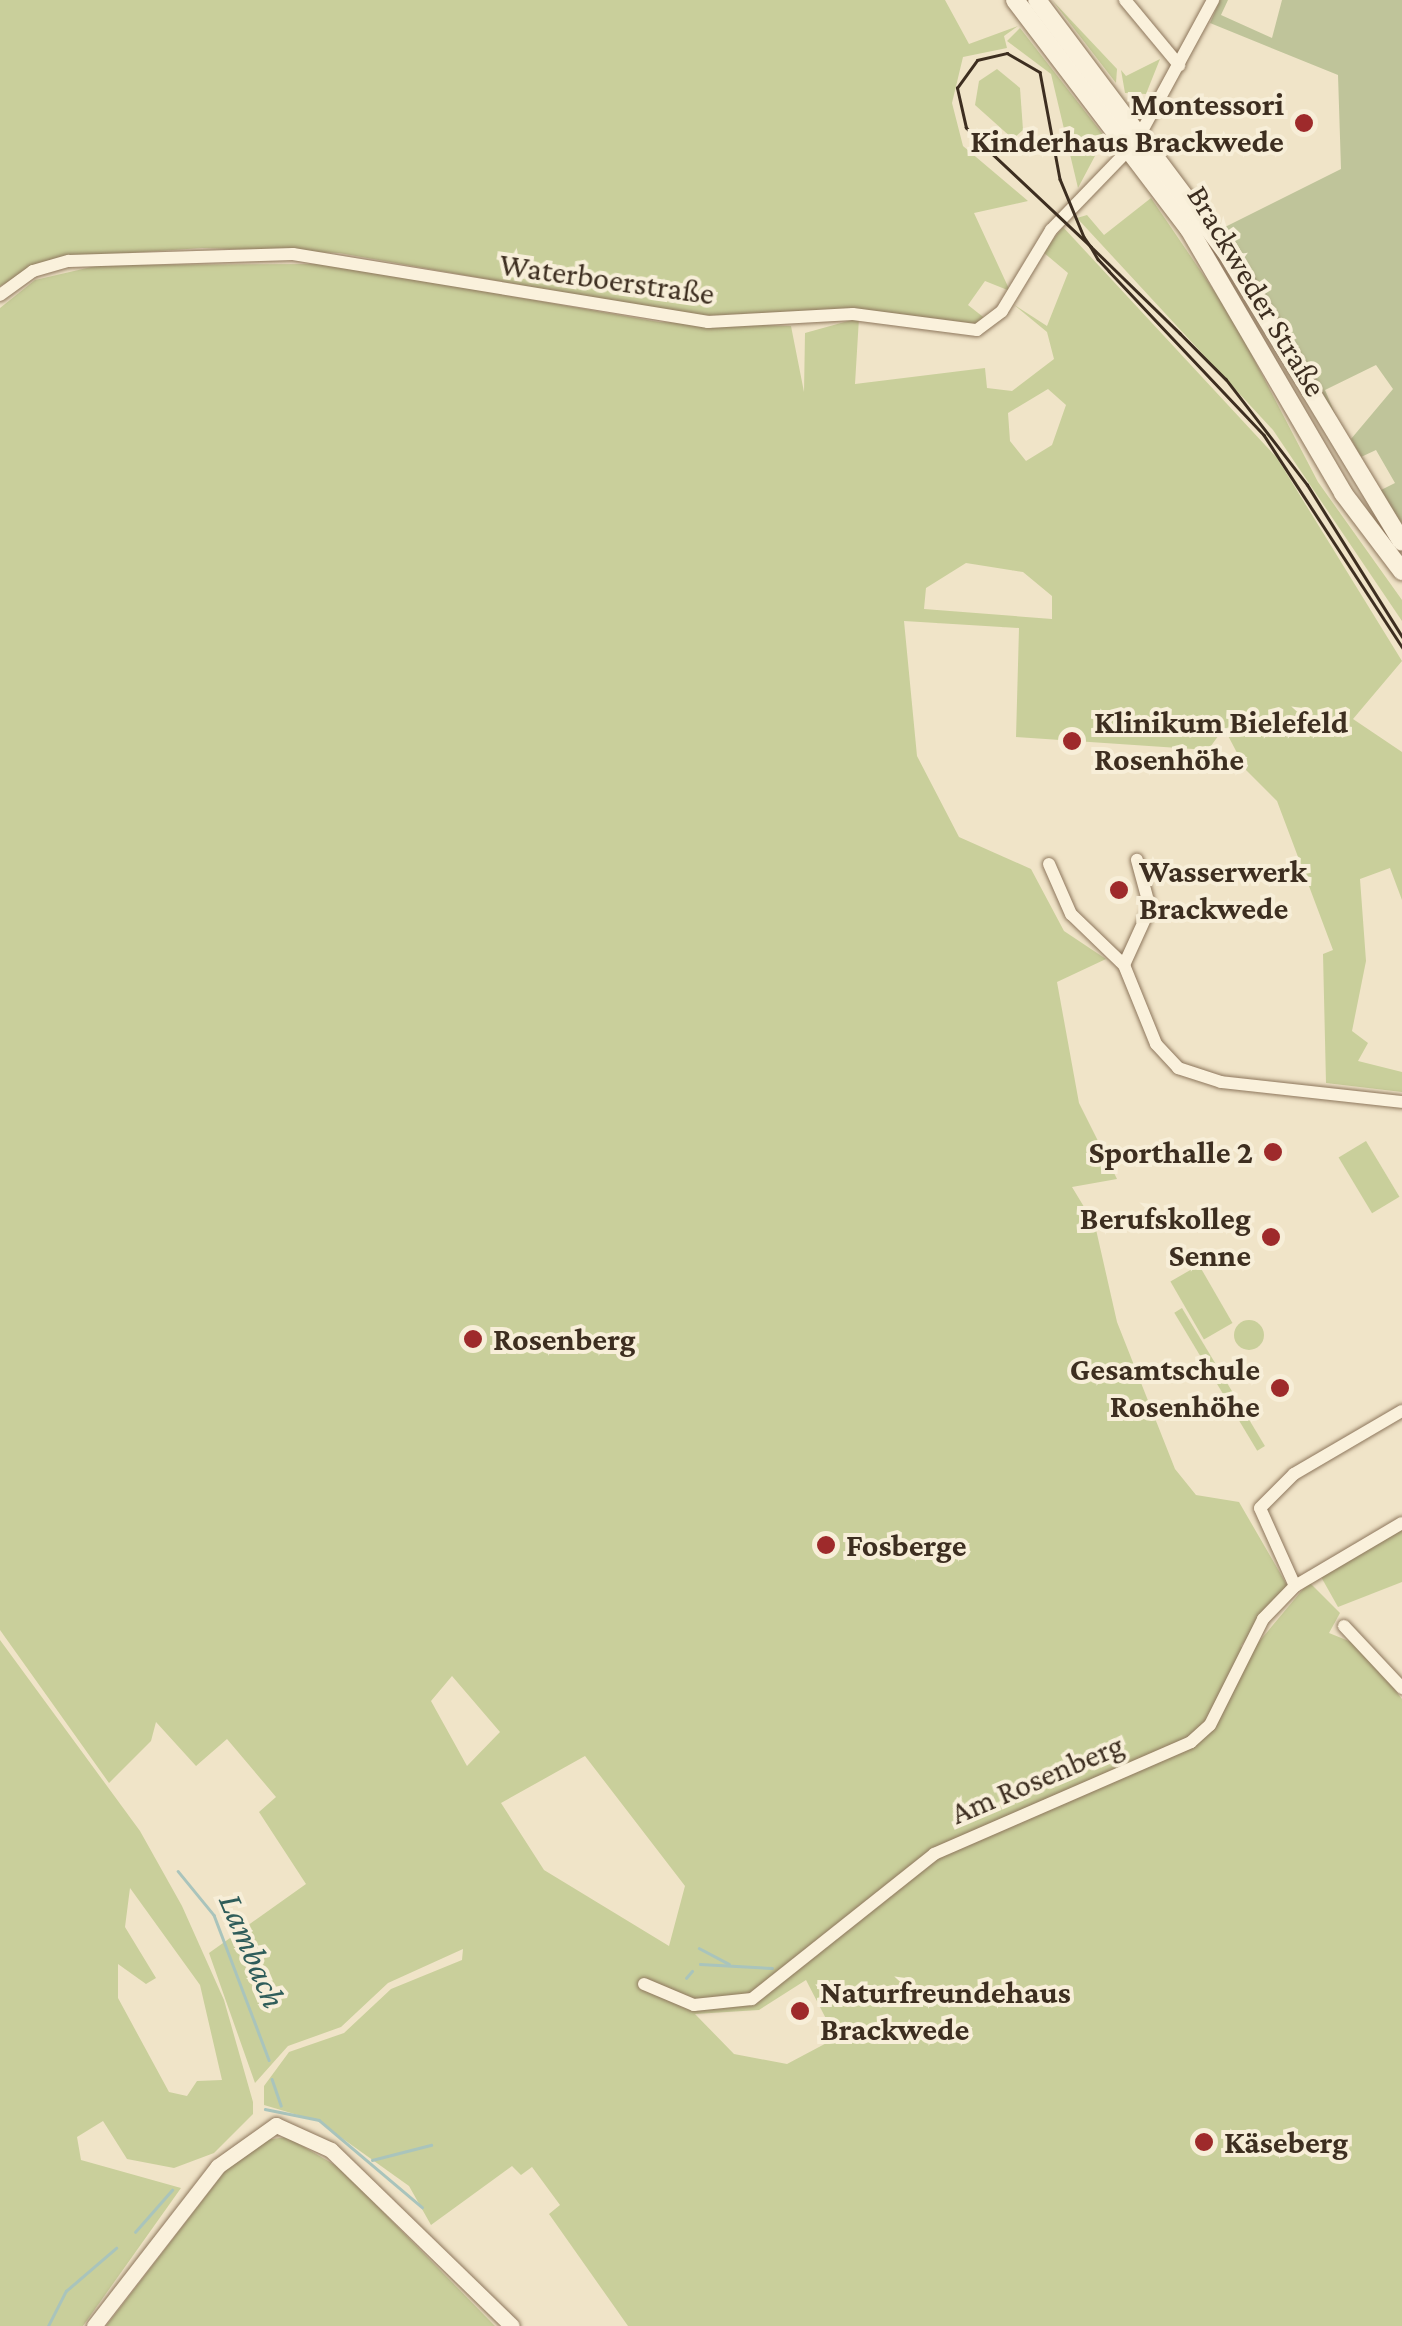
<!DOCTYPE html>
<html>
<head>
<meta charset="utf-8">
<style>
	body { margin:0 }
	#map { position:relative; width:1402px; height:2326px; overflow:hidden; background:#f0e4c8; font-family:"Crimson Pro",serif }
	div>[style] { position:absolute }
	[style*='--x'] { left:calc(var(--x)*1px); top:calc(var(--y)*1px); width:calc(var(--w)*1px); rotate:calc(var(--a)*1deg) }
	.green>* { inset:0; background:#c9cf9b; transform-origin:0 0 }
	.round { border-radius:50% }
	.cemetery>* { inset:0; background:#bfc49a }
	.stream>* { height:2.5px; margin:-1.25px; padding:0 1.25px; transform-origin:1.25px; border-radius:1.25px; background:#a9c4bc }
	.roads { filter:drop-shadow(0 0 2px #8d765c) drop-shadow(0 0 2px #8d765c) }
	.minor>* { height:12px; margin:-6px; padding:0 6px; transform-origin:6px; border-radius:6px; background:#faf1dc }
	.tertiary>* { height:15px; margin:-7.5px; padding:0 7.5px; transform-origin:7.5px; border-radius:7.5px; background:#faf1dc }
	.secondary>* { height:18px; margin:-9px; padding:0 9px; transform-origin:9px; border-radius:9px; background:#faf1dc }
	.tram>* { height:2.5px; margin:-1.25px; padding:0 1.25px; transform-origin:1.25px; border-radius:1.25px; background:#3d2e20 }
	.dots>* { width:28px; height:28px; translate:-50% -50%; box-sizing:border-box; border:5px solid #f7eed8; border-radius:50% }
	span { translate:-50% -50%; white-space:nowrap; text-align:center; line-height:1.15; -webkit-text-stroke:8px #f7eed8; paint-order:stroke }
	.poi-label { font-size:32px; color:#3d2e20; font-weight:700 }
	.right { translate:-100% -50%; text-align:right }
	.left { translate:0 -50%; text-align:left }
	.street-label { font-size:32px; color:#3d2e20 }
	.water-label { font-size:35px; color:#2f5d5a; font-style:italic }
</style>
</head>
<body>
<div id="map">
	<div class="green">
		<i style="clip-path:polygon(0 0,945px 0,969px 44px,1018px 26px,1004px 36px,1007px 48px,963px 57px,952px 103px,963px 146px,1028px 201px,974px 213px,1010px 291px,985px 281px,968px 305px,987px 320px,978px 324px,858px 309px,696px 316px,339px 253px,202px 248px,57px 258px,0 286px)"></i>
		<i style="clip-path:polygon(1052px 0,1117px 69px,1116px 83px,1072px 26px)"></i>
		<i style="clip-path:polygon(1020px 28px,1105px 137px,1078px 188px,1051px 74px,1007px 41px)"></i>
		<i style="clip-path:polygon(1160px 59px,1146px 94px,1125px 93px,1121px 70px,1126px 76px)"></i>
		<i style="clip-path:polygon(997px 69px,1020px 88px,1023px 130px,1013px 139px,975px 105px,979px 81px)"></i>
		<i style="clip-path:polygon(1151px 198px,1232px 317px,1318px 482px,1402px 600px,1402px 621px,1273px 430px,1077px 218px,1087px 215px,1104px 235px)"></i>
		<i style="clip-path:polygon(evenodd,1063px 227px,1277px 458px,1402px 661px,1353px 719px,1402px 752px,1402px 900px,1390px 868px,1360px 879px,1366px 961px,1352px 1031px,1368px 1043px,1358px 1061px,1402px 1072px,1402px 1092px,1326px 1083px,1323px 954px,1333px 950px,1277px 801px,1246px 770px,1224px 728px,1208px 750px,1016px 737px,1019px 628px,904px 621px,917px 756px,959px 837px,1031px 869px,1064px 931px,1106px 959px,1057px 982px,1079px 1103px,1117px 1179px,1072px 1187px,1095px 1225px,1117px 1322px,1175px 1469px,1196px 1495px,1239px 1502px,1287px 1585px,1241px 1646px,1247px 1656px,1309px 1582px,1340px 1613px,1329px 1633px,1361px 1646px,1402px 1699px,1402px 2326px,628px 2326px,549px 2214px,560px 2205px,532px 2167px,521px 2175px,512px 2166px,431px 2225px,409px 2186px,318px 2121px,264px 2105px,264px 2086px,289px 2052px,344px 2033px,391px 1989px,462px 1960px,463px 1949px,388px 1983px,341px 2027px,288px 2046px,255px 2083px,209px 1953px,306px 1884px,259px 1812px,276px 1797px,227px 1739px,196px 1766px,156px 1722px,151px 1741px,109px 1783px,0 1630px,0 308px,35px 280px,100px 265px,330px 264px,659px 322px,791px 326px,804px 392px,805px 333px,859px 318px,855px 384px,985px 368px,987px 388px,1012px 391px,1054px 359px,1047px 332px,1013px 304px,1047px 326px,1068px 273px,1043px 252px,1063px 227px,1048px 389px,1066px 405px,1052px 445px,1026px 461px,1010px 441px,1008px 413px,1048px 389px,1063px 227px,966px 563px,1023px 572px,1052px 596px,1052px 619px,924px 609px,926px 588px,966px 563px,1063px 227px,452px 1676px,500px 1732px,467px 1766px,431px 1701px,452px 1676px,1063px 227px,585px 1756px,685px 1886px,669px 1946px,544px 1870px,501px 1803px,585px 1756px,1063px 227px,806px 1980px,836px 2038px,787px 2064px,734px 2054px,695px 2014px,759px 2010px,806px 1980px)"></i>
		<i style="left:1366px;top:1141px;width:65px;height:32px;rotate:59deg"></i>
		<i style="left:1199px;top:1265px;width:67px;height:33px;rotate:60deg"></i>
		<i style="left:1182px;top:1308px;width:161px;height:9px;rotate:59deg"></i>
		<i class="round" style="left:1234px;top:1320px;width:30px;height:30px"></i>
		<i style="clip-path:polygon(1402px 1530px,1402px 1582px,1338px 1607px,1320px 1575px)"></i>
		<i style="clip-path:polygon(evenodd,0 1640px,140px 1831px,182px 1906px,224px 2000px,253px 2102px,253px 2114px,214px 2153px,174px 2168px,127px 2159px,103px 2121px,77px 2137px,81px 2160px,181px 2188px,83px 2326px,0 2326px,0 1640px,130px 1888px,200px 1985px,222px 2080px,197px 2081px,187px 2096px,169px 2092px,118px 1998px,118px 1964px,146px 1984px,156px 1978px,125px 1927px,130px 1888px)"></i>
		<i style="clip-path:polygon(287px 2137px,340px 2168px,495px 2326px,106px 2326px,225px 2171px,265px 2140px)"></i>
	</div>
	<div class="cemetery">
		<i style="clip-path:polygon(1220px 0,1228px 0,1221px 15px,1272px 38px,1282px 0,1402px 0,1402px 524px,1379px 491px,1395px 483px,1376px 450px,1361px 457px,1351px 439px,1393px 389px,1376px 365px,1325px 390px,1341px 428px,1225px 227px,1341px 169px,1338px 75px,1210px 23px)"></i>
	</div>
	<div class="stream">
		<i style="--x:178;--y:1871;--w:57;--a:50.7"></i>
		<i style="--x:214;--y:1915;--w:155;--a:69.2"></i>
		<i style="--x:699;--y:1948;--w:34;--a:28"></i>
		<i style="--x:700;--y:1964;--w:72;--a:3.2"></i>
		<i style="--x:686;--y:1978;--w:9;--a:-49"></i>
		<i style="--x:272;--y:2079;--w:28;--a:71"></i>
		<i style="--x:265;--y:2109;--w:55;--a:11.5"></i>
		<i style="--x:319;--y:2120;--w:135;--a:40.2"></i>
		<i style="--x:372;--y:2160;--w:61;--a:-14.3"></i>
		<i style="--x:135;--y:2232;--w:56;--a:-48.6"></i>
		<i style="--x:48;--y:2326;--w:39;--a:-63"></i>
		<i style="--x:66;--y:2291;--w:66;--a:-40.7"></i>
	</div>
	<div class="roads">
		<div class="minor">
			<i style="--x:1125;--y:0;--w:85;--a:50.3"></i>
			<i style="--x:0;--y:295;--w:41;--a:-36"></i>
			<i style="--x:33;--y:271;--w:37;--a:-16"></i>
			<i style="--x:69;--y:261;--w:224;--a:-1.8"></i>
			<i style="--x:293;--y:254;--w:421;--a:9.3"></i>
			<i style="--x:708;--y:322;--w:145;--a:-3.2"></i>
			<i style="--x:853;--y:314;--w:125;--a:7.4"></i>
			<i style="--x:977;--y:330;--w:31;--a:-37"></i>
			<i style="--x:1002;--y:311;--w:95;--a:-58.8"></i>
			<i style="--x:1051;--y:230;--w:122;--a:-46"></i>
			<i style="--x:1136;--y:142;--w:162;--a:-61.5"></i>
			<i style="--x:1049;--y:864;--w:55;--a:66.3"></i>
			<i style="--x:1071;--y:914;--w:74;--a:43.9"></i>
			<i style="--x:1124;--y:965;--w:85;--a:67.9"></i>
			<i style="--x:1156;--y:1044;--w:33;--a:47"></i>
			<i style="--x:1178;--y:1068;--w:45;--a:18"></i>
			<i style="--x:1221;--y:1082;--w:182;--a:6.3"></i>
			<i style="--x:1124;--y:965;--w:63;--a:-65.5"></i>
			<i style="--x:1150;--y:908;--w:50;--a:-105.2"></i>
			<i style="--x:1295;--y:1586;--w:85;--a:-114.2"></i>
			<i style="--x:1260;--y:1508;--w:48;--a:-45"></i>
			<i style="--x:1294;--y:1474;--w:125;--a:-30.3"></i>
			<i style="--x:1344;--y:1626;--w:85;--a:46.9"></i>
			<i style="--x:644;--y:1984;--w:54;--a:22.8"></i>
			<i style="--x:694;--y:2005;--w:58;--a:-5.9"></i>
			<i style="--x:752;--y:1999;--w:233;--a:-38.5"></i>
			<i style="--x:934;--y:1854;--w:280;--a:-23.5"></i>
			<i style="--x:1191;--y:1742;--w:25;--a:-42"></i>
			<i style="--x:1210;--y:1725;--w:119;--a:-63.4"></i>
			<i style="--x:1263;--y:1619;--w:46;--a:-45.9"></i>
			<i style="--x:1295;--y:1586;--w:124;--a:-30.5"></i>
		</div>
		<div class="tertiary">
			<i style="--x:94;--y:2326;--w:202;--a:-52.2"></i>
			<i style="--x:218;--y:2166;--w:71;--a:-35.3"></i>
			<i style="--x:276;--y:2125;--w:60;--a:24.4"></i>
			<i style="--x:331;--y:2150;--w:252;--a:44.2"></i>
		</div>
		<div class="secondary">
			<i style="--x:1015;--y:0;--w:288;--a:52.8"></i>
			<i style="--x:1189;--y:229;--w:306;--a:59.7"></i>
			<i style="--x:1343;--y:493;--w:98;--a:52.9"></i>
			<i style="--x:1037;--y:0;--w:313;--a:53.1"></i>
			<i style="--x:1225;--y:250;--w:341;--a:58.8"></i>
		</div>
	</div>
	<div class="tram">
		<i style="--x:1402;--y:637;--w:179;--a:-122"></i>
		<i style="--x:1307;--y:485;--w:133;--a:-127.6"></i>
		<i style="--x:1226;--y:380;--w:65;--a:-135"></i>
		<i style="--x:1180;--y:334;--w:124;--a:-135.7"></i>
		<i style="--x:1091;--y:247;--w:158;--a:-136.8"></i>
		<i style="--x:976;--y:139;--w:15;--a:-132"></i>
		<i style="--x:966;--y:128;--w:41;--a:-102.7"></i>
		<i style="--x:957;--y:88;--w:34;--a:-54"></i>
		<i style="--x:977;--y:60;--w:31;--a:-13"></i>
		<i style="--x:1007;--y:53;--w:38;--a:30"></i>
		<i style="--x:1040;--y:72;--w:109;--a:79.4"></i>
		<i style="--x:1060;--y:179;--w:63;--a:67.5"></i>
		<i style="--x:1084;--y:237;--w:12;--a:55"></i>
		<i style="--x:1091;--y:247;--w:14;--a:60"></i>
		<i style="--x:1098;--y:259;--w:16;--a:47"></i>
		<i style="--x:1109;--y:271;--w:226;--a:46.6"></i>
		<i style="--x:1264;--y:435;--w:253;--a:56.9"></i>
	</div>
	<div class="dots">
		<i style="left:1304px;top:123px;background:#9e2a2b"></i>
		<i style="left:1072px;top:741px;background:#9e2a2b"></i>
		<i style="left:1119px;top:890px;background:#9e2a2b"></i>
		<i style="left:1273px;top:1152px;background:#9e2a2b"></i>
		<i style="left:1271px;top:1237px;background:#9e2a2b"></i>
		<i style="left:473px;top:1339px;background:#9e2a2b"></i>
		<i style="left:1280px;top:1388px;background:#9e2a2b"></i>
		<i style="left:826px;top:1545px;background:#9e2a2b"></i>
		<i style="left:800px;top:2011px;background:#9e2a2b"></i>
		<i style="left:1204px;top:2142px;background:#9e2a2b"></i>
	</div>
	<div class="poi-label">
		<span class="right" style="left:1284px;top:123px">Montessori<br>Kinderhaus Brackwede</span>
		<span class="left" style="left:1094px;top:741px">Klinikum Bielefeld<br>Rosenhöhe</span>
		<span class="left" style="left:1139px;top:890px">Wasserwerk<br>Brackwede</span>
		<span class="right" style="left:1253px;top:1152px">Sporthalle 2</span>
		<span class="right" style="left:1251px;top:1237px">Berufskolleg<br>Senne</span>
		<span class="left" style="left:493px;top:1339px">Rosenberg</span>
		<span class="right" style="left:1260px;top:1388px">Gesamtschule<br>Rosenhöhe</span>
		<span class="left" style="left:846px;top:1545px">Fosberge</span>
		<span class="left" style="left:820px;top:2011px">Naturfreundehaus<br>Brackwede</span>
		<span class="left" style="left:1224px;top:2142px">Käseberg</span>
	</div>
	<div class="street-label">
		<span style="left:607px;top:279px;rotate:8deg">Waterboerstraße</span>
		<span style="left:1257px;top:291px;rotate:59deg">Brackweder Straße</span>
		<span style="left:1037px;top:1779px;rotate:-23deg">Am Rosenberg</span>
	</div>
	<div class="water-label">
		<span style="left:252px;top:1951px;rotate:67deg">Lambach</span>
	</div>
</div>
</body>
</html>
